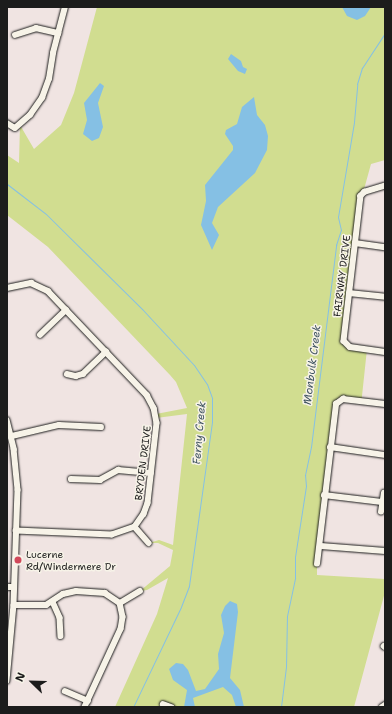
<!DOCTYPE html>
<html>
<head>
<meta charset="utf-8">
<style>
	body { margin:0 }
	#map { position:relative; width:392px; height:714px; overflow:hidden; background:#f0e4e2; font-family:"Shantell Sans",sans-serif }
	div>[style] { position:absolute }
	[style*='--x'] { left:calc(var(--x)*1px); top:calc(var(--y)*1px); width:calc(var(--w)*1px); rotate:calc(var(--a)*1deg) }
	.green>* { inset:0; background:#d1dd90 }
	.water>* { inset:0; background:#85c0e4 }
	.stream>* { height:1px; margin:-0.5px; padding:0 0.5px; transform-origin:0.5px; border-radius:0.5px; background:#85c0e4 }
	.roads { filter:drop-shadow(0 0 1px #1c1c1c) drop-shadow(0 0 1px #1c1c1c) }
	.minor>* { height:5.5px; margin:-2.75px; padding:0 2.75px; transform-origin:2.75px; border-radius:2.75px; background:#f7f3e8 }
	.dots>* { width:11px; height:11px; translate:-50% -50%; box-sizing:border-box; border:2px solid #f7f3e8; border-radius:50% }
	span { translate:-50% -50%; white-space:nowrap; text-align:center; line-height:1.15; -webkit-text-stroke:3px #f7f3e8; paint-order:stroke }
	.street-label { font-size:10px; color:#1c1c1c }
	.poi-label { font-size:10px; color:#1c1c1c }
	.left { translate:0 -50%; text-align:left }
	.water-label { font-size:11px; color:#415562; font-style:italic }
	.frame { position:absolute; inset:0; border:8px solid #1c1c1c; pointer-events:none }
	.north { position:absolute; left:12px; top:662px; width:40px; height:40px; -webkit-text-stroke:3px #f7f3e8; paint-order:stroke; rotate:293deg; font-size:11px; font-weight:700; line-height:16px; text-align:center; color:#1c1c1c }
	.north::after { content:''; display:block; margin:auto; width:14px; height:18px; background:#1c1c1c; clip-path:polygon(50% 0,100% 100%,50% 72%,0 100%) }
</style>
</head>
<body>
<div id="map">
	<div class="green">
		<i style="clip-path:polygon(97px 7px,385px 7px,385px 160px,371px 164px,363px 193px,345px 344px,367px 349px,362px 396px,362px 401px,338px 401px,317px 564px,317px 575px,385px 579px,385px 592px,354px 707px,115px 707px,157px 614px,168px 578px,147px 590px,140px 591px,170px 566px,173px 550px,158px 543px,149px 543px,159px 540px,173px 545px,187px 414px,156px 418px,156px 414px,187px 408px,176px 382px,170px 375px,48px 247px,7px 215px,7px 155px,19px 163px,20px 125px,34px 149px,61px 125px,74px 93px)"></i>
	</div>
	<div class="water">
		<i style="clip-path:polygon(342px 7px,371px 7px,365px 16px,357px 20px,347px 16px)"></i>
		<i style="clip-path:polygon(231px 54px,241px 61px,243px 67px,247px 69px,245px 74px,238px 71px,228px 59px)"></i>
		<i style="clip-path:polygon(100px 83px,104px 86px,98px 103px,103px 127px,99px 138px,92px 141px,83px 134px,87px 120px,84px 103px)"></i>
		<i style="clip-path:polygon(254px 97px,257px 115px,265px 125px,268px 136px,267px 150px,255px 173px,218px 207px,212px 223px,219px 235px,212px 250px,201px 225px,206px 201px,205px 185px,233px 150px,233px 146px,225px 134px,226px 130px,237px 124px,242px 107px)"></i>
		<i style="clip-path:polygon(230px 601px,237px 604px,238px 612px,230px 678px,240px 690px,244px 707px,236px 707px,232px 695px,223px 687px,193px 698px,195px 707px,184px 707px,187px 690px,173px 680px,169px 669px,176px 663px,183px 664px,188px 670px,196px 691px,205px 689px,219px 669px,218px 654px,224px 633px,221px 615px,225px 606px)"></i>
	</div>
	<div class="stream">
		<i style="--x:7;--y:184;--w:49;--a:37.6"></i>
		<i style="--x:46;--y:214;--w:136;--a:44.7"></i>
		<i style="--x:143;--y:310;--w:75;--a:47.2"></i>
		<i style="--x:194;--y:365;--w:23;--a:56"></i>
		<i style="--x:207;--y:384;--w:15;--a:70"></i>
		<i style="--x:212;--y:398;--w:24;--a:90"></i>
		<i style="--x:212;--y:422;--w:166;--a:98"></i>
		<i style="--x:189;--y:586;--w:22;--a:111"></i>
		<i style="--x:181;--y:607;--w:111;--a:115.6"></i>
		<i style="--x:281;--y:707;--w:40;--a:-82.9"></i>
		<i style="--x:286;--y:667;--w:51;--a:-88.9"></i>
		<i style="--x:287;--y:616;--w:39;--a:-78"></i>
		<i style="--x:295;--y:578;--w:21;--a:-90"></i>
		<i style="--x:295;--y:557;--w:72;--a:-81.2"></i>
		<i style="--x:306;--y:486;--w:11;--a:-95"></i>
		<i style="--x:305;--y:475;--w:29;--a:-78"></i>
		<i style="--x:311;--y:447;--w:204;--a:-82.9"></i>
		<i style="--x:336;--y:245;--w:16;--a:-72"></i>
		<i style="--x:341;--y:230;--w:13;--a:-103"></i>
		<i style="--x:338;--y:217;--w:96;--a:-80.4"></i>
		<i style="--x:354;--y:122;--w:38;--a:-85"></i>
		<i style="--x:357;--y:84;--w:17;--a:-73"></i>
		<i style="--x:362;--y:68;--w:42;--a:-56.7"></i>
	</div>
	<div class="roads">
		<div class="minor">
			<i style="--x:15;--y:35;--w:22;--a:-18"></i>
			<i style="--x:36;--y:28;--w:23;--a:13"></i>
			<i style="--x:7;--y:123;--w:9;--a:32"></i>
			<i style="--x:15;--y:128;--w:20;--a:-41"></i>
			<i style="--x:30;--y:115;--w:21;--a:-55"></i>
			<i style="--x:42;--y:98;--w:20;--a:-70"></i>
			<i style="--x:49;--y:79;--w:26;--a:-81"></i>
			<i style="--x:53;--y:53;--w:48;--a:-75.4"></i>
			<i style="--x:385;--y:186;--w:21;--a:163"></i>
			<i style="--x:365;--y:192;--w:6;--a:135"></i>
			<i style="--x:361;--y:196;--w:146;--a:96.7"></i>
			<i style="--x:344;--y:341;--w:8;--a:45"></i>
			<i style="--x:350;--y:347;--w:35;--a:8"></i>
			<i style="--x:355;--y:243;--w:30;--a:8"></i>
			<i style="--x:7;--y:288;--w:25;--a:-12"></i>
			<i style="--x:31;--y:283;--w:19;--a:25"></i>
			<i style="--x:48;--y:291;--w:144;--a:46.4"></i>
			<i style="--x:147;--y:395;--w:15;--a:62"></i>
			<i style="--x:154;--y:408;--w:15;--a:79"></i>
			<i style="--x:157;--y:423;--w:81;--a:96.4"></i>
			<i style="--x:148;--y:503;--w:12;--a:110"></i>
			<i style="--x:144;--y:514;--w:16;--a:125"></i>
			<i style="--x:135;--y:527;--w:24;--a:161"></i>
			<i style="--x:112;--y:535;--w:96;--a:-177.6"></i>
			<i style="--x:349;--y:293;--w:36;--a:6"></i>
			<i style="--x:40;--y:335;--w:36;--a:-44"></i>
			<i style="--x:67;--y:374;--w:9;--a:13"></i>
			<i style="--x:76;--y:376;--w:7;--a:-16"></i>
			<i style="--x:83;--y:374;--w:32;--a:-44"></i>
			<i style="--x:7;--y:420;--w:30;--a:76"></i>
			<i style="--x:14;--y:449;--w:41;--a:84.4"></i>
			<i style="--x:18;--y:490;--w:115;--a:92"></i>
			<i style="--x:14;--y:605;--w:76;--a:95.3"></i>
			<i style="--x:12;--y:436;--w:48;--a:-13.2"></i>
			<i style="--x:59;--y:425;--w:42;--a:2.7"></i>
			<i style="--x:330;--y:447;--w:56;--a:8.3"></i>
			<i style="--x:71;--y:479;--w:29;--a:2"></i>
			<i style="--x:100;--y:480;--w:21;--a:-29"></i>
			<i style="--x:118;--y:470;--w:33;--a:5"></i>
			<i style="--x:324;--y:495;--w:58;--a:6.9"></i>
			<i style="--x:381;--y:512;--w:19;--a:-81"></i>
			<i style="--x:135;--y:527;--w:21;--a:49"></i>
			<i style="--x:321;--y:546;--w:64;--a:4.5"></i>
			<i style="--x:317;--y:564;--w:161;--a:-83.2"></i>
			<i style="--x:336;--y:404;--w:9;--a:-36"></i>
			<i style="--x:343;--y:399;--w:42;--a:6.8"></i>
			<i style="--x:7;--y:587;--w:6;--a:0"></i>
			<i style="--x:53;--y:602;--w:17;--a:66"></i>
			<i style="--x:60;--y:618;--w:18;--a:87"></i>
			<i style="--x:120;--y:603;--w:23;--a:-31"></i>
			<i style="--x:14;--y:605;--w:32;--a:0"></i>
			<i style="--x:46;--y:605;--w:20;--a:-33"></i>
			<i style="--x:63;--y:594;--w:13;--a:-13"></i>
			<i style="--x:76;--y:591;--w:29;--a:4"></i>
			<i style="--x:105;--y:593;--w:18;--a:34"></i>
			<i style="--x:120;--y:603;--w:14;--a:78"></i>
			<i style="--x:123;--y:617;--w:12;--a:99"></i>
			<i style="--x:121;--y:629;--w:86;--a:114.8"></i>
			<i style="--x:384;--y:646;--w:1;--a:45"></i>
			<i style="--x:65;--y:691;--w:25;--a:23"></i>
			<i style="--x:163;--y:704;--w:9;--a:21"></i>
			<i style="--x:382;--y:707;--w:4;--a:-34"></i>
		</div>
	</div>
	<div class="dots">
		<i style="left:18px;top:560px;background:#d1495b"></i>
	</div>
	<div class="street-label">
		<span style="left:342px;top:276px;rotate:-83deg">FAIRWAY DRIVE</span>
		<span style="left:143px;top:463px;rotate:-83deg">BRYDEN DRIVE</span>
	</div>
	<div class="poi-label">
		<span class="left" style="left:26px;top:560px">Lucerne<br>Rd/Windermere Dr</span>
	</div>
	<div class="water-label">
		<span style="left:313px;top:365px;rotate:-83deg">Monbulk Creek</span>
		<span style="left:200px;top:433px;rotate:-85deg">Ferny Creek</span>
	</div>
	<div class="frame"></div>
	<div class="north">N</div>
</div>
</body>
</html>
